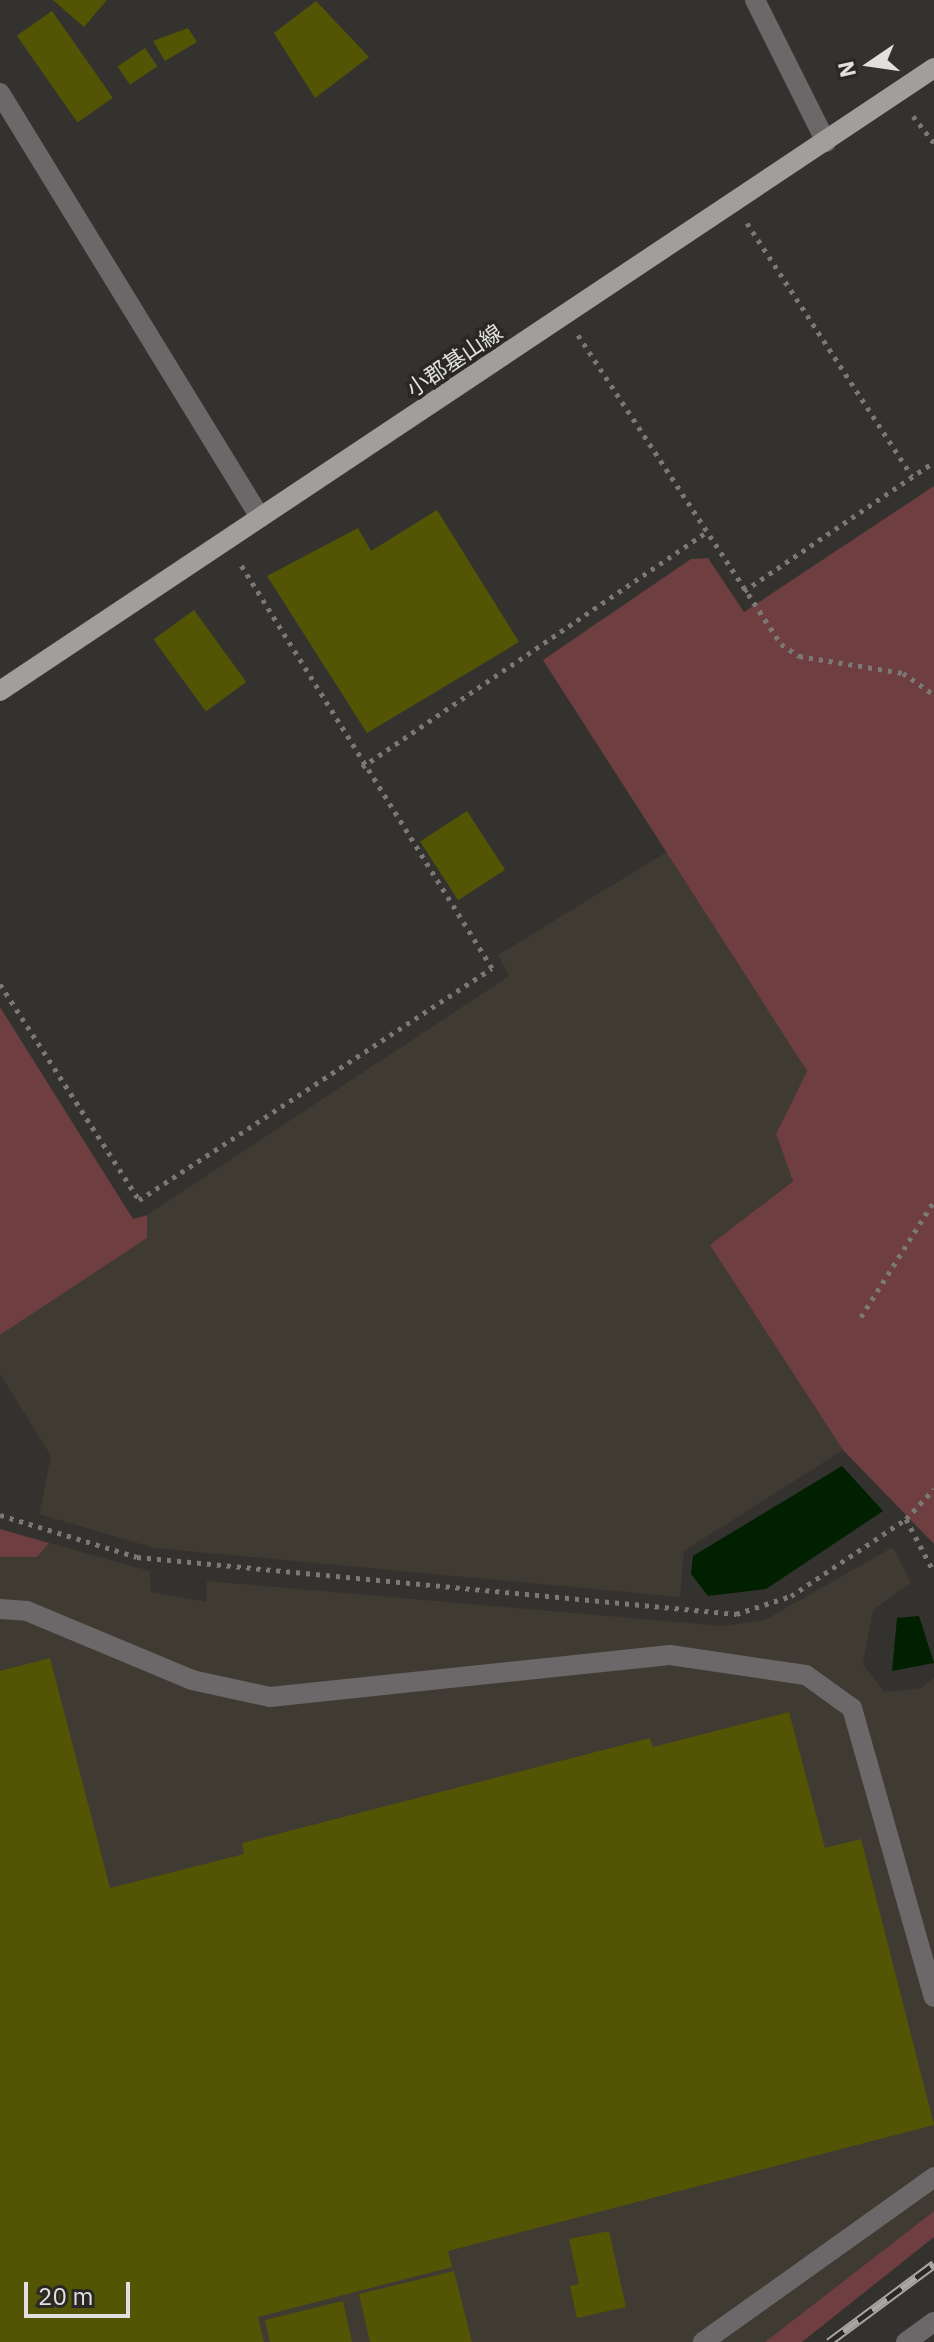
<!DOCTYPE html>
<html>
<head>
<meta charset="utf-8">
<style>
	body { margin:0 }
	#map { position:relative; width:934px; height:2342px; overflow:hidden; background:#33322f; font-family:"IBM Plex Sans","Noto Sans JP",sans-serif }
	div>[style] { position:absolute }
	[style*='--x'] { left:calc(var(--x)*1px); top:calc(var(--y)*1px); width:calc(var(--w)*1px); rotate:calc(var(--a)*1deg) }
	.built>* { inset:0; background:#3f3a32 }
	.green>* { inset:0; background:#6e3e40 }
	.water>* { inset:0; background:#002000 }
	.building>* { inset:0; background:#535505; transform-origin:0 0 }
	.path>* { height:5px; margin-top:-2.5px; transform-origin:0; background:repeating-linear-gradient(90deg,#7a7976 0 4px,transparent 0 10px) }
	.minor>* { height:20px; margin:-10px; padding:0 10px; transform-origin:10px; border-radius:10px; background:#6a6868 }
	.major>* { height:20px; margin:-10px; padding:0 10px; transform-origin:10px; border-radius:10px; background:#a19e9c }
	.rail>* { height:9px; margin-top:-4.5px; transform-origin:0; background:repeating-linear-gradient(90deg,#292825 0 18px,#a8a7a5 0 36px); box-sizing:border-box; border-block:2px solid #a8a7a5 }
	span { translate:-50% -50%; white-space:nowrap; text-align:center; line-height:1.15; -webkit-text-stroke:7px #292825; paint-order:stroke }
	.street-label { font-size:22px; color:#e1e0de }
	.north { position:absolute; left:830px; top:24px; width:80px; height:80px; -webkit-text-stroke:6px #292825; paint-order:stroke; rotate:257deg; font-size:22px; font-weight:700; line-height:32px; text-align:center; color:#e1e0de }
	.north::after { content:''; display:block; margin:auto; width:28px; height:36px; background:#e1e0de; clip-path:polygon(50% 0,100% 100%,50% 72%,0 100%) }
	.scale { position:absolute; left:24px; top:2282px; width:106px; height:36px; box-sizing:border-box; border:4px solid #e1e0de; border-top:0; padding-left:10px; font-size:24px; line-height:28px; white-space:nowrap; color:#e1e0de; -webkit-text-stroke:6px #292825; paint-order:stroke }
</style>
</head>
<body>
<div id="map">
	<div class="built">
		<i style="clip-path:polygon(668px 851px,807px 1071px,776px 1134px,793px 1180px,711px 1245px,843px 1450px,684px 1551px,680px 1597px,154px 1548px,39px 1514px,51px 1456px,0 1374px,0 1335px,146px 1238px,147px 1215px,509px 976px,498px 955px)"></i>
		<i style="clip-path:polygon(49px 1543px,150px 1571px,151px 1592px,206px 1602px,207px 1581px,723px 1626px,765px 1620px,893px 1547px,911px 1583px,873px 1610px,863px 1664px,884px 1692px,921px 1688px,934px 1678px,934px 2211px,765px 2342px,0 2342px,0 1557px,37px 1557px)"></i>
	</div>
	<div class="green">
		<i style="clip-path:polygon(934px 486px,934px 1544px,843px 1450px,710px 1245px,793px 1181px,776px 1134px,807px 1071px,543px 660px,691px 559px,708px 558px,744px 612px)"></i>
		<i style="clip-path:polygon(0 1007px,133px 1219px,147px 1215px,147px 1238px,0 1335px)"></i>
		<i style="clip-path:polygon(0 1530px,0 1529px,49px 1543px,37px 1557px,0 1557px)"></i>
		<i style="clip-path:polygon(934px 2211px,934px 2237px,802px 2342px,765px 2342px)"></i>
	</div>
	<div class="water">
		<i style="clip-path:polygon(842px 1466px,883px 1511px,766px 1589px,708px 1596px,691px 1574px,693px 1556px)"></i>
		<i style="clip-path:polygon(919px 1616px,934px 1663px,892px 1671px,897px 1618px)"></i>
	</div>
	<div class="building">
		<i style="clip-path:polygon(53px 0,107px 0,84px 27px)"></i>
		<i style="clip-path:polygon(316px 1px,369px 57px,315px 98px,274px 33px)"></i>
		<i style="left:52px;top:11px;width:106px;height:43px;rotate:55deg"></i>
		<i style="clip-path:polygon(188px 28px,197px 42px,165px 61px,153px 41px)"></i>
		<i style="left:145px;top:48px;width:22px;height:33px;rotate:56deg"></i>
		<i style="clip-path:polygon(437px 510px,519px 642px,367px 733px,267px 576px,358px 528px,371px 551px)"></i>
		<i style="left:194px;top:610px;width:89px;height:50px;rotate:54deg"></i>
		<i style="left:467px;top:811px;width:70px;height:56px;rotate:57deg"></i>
		<i style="clip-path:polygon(50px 1658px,110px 1888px,244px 1854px,242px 1843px,650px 1738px,653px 1747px,789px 1712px,825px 1848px,861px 1839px,934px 2125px,448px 2251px,452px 2267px,258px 2317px,264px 2342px,0 2342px,0 1671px)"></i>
		<i style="clip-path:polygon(609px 2231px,626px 2307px,577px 2318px,570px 2286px,579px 2284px,569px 2239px)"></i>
		<i style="clip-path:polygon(454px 2271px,472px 2342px,370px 2342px,359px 2294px)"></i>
		<i style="clip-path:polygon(343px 2301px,352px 2342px,270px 2342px,265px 2320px)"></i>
	</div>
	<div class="path">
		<i style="--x:913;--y:116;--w:34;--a:52"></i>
		<i style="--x:747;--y:223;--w:302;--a:56.9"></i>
		<i style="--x:578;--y:335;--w:370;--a:56.7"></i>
		<i style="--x:781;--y:644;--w:22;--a:34"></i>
		<i style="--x:799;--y:656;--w:105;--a:9.3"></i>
		<i style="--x:903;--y:673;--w:38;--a:35"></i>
		<i style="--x:744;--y:591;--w:230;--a:-34.2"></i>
		<i style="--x:362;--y:767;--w:414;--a:-34.3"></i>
		<i style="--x:0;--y:984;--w:257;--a:57.2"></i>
		<i style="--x:139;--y:1200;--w:422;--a:-33.3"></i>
		<i style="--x:492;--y:968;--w:479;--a:-121.9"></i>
		<i style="--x:861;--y:1317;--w:137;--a:-57.8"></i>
		<i style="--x:0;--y:1515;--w:143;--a:17"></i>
		<i style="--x:137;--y:1557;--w:602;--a:5.44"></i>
		<i style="--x:736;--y:1614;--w:58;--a:-18.1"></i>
		<i style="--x:791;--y:1596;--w:138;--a:-33.8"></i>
		<i style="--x:906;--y:1519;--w:41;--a:-47"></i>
		<i style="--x:906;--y:1519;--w:60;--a:62.2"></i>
	</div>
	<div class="minor">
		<i style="--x:755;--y:0;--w:159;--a:63.4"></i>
		<i style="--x:0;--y:93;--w:498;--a:58.5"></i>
		<i style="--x:0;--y:1609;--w:27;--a:4"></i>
		<i style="--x:27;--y:1611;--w:179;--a:22.7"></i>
		<i style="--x:192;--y:1680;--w:80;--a:12.3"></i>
		<i style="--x:270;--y:1697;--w:402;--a:-6"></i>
		<i style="--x:670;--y:1655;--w:137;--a:8.4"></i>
		<i style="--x:806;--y:1675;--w:57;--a:35.7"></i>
		<i style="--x:852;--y:1708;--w:300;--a:74.2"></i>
		<i style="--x:703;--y:2342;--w:284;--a:-35.5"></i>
		<i style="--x:906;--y:2342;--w:34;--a:-36"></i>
	</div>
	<div class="major">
		<i style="--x:0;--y:691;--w:1123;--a:-33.7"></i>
	</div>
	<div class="rail">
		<i style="--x:829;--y:2342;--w:131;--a:-36.6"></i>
	</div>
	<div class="street-label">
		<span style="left:454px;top:360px;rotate:-34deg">小郡基山線</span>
	</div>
	<div class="north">N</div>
	<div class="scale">20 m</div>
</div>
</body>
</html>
